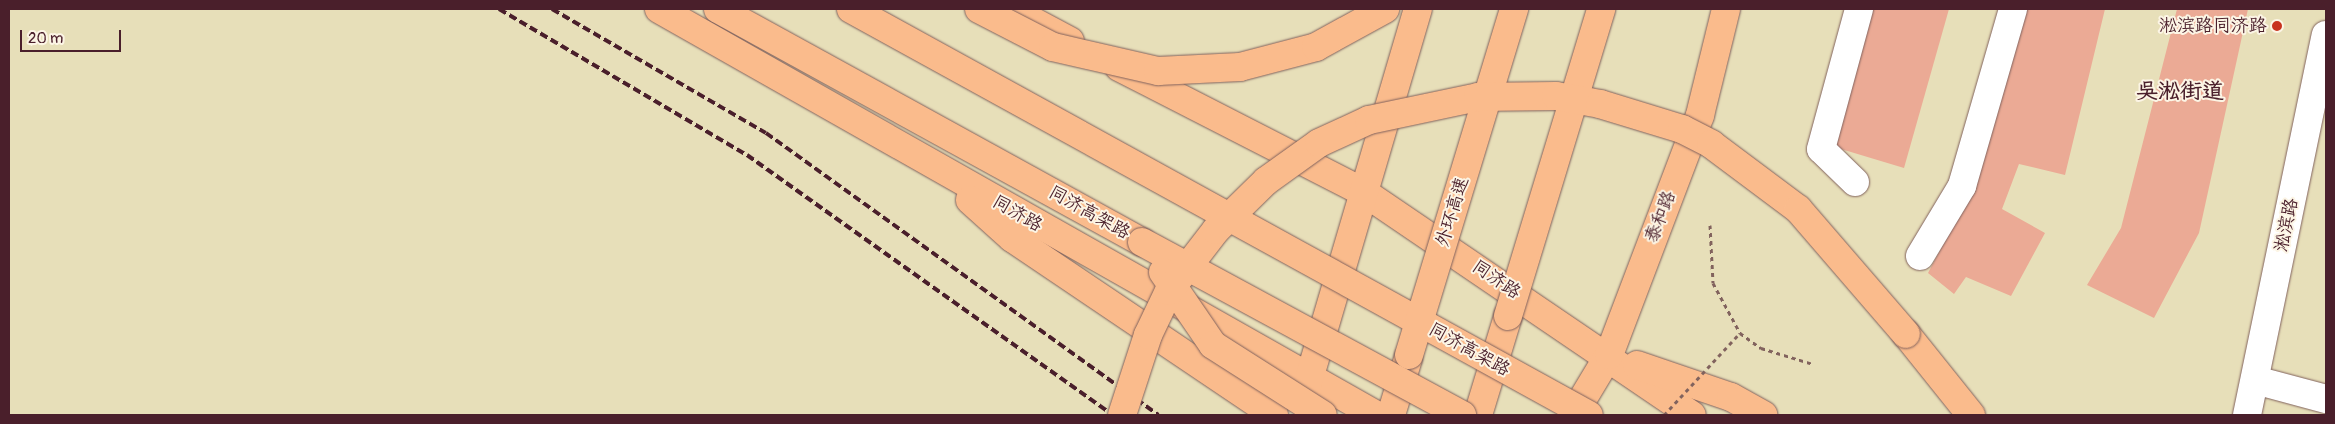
<!DOCTYPE html>
<html>
<head>
<meta charset="utf-8">
<style>
	body { margin:0 }
	#map { position:relative; width:2335px; height:424px; overflow:hidden; background:#e7dfb9; font-family:Pangolin,"LXGW WenKai TC",sans-serif }
	div>[style] { position:absolute }
	[style*='--x'] { left:calc(var(--x)*1px); top:calc(var(--y)*1px); width:calc(var(--w)*1px); rotate:calc(var(--a)*1deg) }
	.building>* { inset:0; background:#ebaa95 }
	.path>* { height:3px; margin-top:-1.5px; transform-origin:0; background:repeating-linear-gradient(90deg,#81625d 0 4px,transparent 0 8px) }
	.roads { filter:drop-shadow(0 0 1px #81625d) drop-shadow(0 0 1px #81625d) }
	.street>* { height:28px; margin:-14px; padding:0 14px; transform-origin:14px; border-radius:14px; background:#fff }
	.primary>* { height:28px; margin:-14px; padding:0 14px; transform-origin:14px; border-radius:14px; background:#fabb8c }
	.highway>* { height:28px; margin:-14px; padding:0 14px; transform-origin:14px; border-radius:14px; background:#fabb8c }
	.rail>* { height:4px; margin-top:-2px; transform-origin:0; background:repeating-linear-gradient(90deg,#4a1f2b 0 8px,transparent 0 12px) }
	.path-bridge>* { height:3px; margin-top:-1.5px; transform-origin:0; background:repeating-linear-gradient(90deg,#81625d 0 4px,transparent 0 8px) }
	.bridges { filter:drop-shadow(0 0 1px #81625d) drop-shadow(0 0 1px #81625d) }
	.highway-bridge>* { height:28px; margin:-14px; padding:0 14px; transform-origin:14px; border-radius:14px; background:#fabb8c }
	.dots>* { width:14px; height:14px; translate:-50% -50%; box-sizing:border-box; border:2px solid #fcf5e5; border-radius:50% }
	span { translate:-50% -50%; white-space:nowrap; text-align:center; line-height:1.15; -webkit-text-stroke:4px #fcf5e5; paint-order:stroke }
	.poi-label { font-size:18px; color:#4a1f2b }
	.right { translate:-100% -50%; text-align:right }
	.street-label { font-size:18px; color:#4a1f2b }
	.district-label { font-size:22px; color:#4a1f2b; font-weight:700 }
	.frame { position:absolute; inset:0; border:10px solid #4a1f2b; pointer-events:none }
	.scale { position:absolute; left:20px; top:30px; width:101px; height:22px; box-sizing:border-box; border:2px solid #4a1f2b; border-top:0; padding-left:6px; font-size:15px; line-height:18px; white-space:nowrap; color:#4a1f2b; -webkit-text-stroke:4px #fcf5e5; paint-order:stroke }
</style>
</head>
<body>
<div id="map">
	<div class="building">
		<i style="clip-path:polygon(1866px 9px,1949px 9px,1904px 168px,1831px 146px)"></i>
		<i style="clip-path:polygon(2024px 9px,2105px 9px,2065px 175px,2019px 164px,2002px 209px,2045px 233px,2011px 296px,1966px 277px,1954px 294px,1928px 273px,1965px 203px)"></i>
		<i style="clip-path:polygon(2177px 9px,2248px 9px,2199px 233px,2154px 318px,2087px 285px,2121px 228px)"></i>
	</div>
	<div class="path">
		<i style="--x:1710;--y:225;--w:58;--a:87"></i>
		<i style="--x:1713;--y:283;--w:57;--a:61.6"></i>
		<i style="--x:1740;--y:333;--w:26;--a:36"></i>
		<i style="--x:1761;--y:348;--w:54;--a:17.1"></i>
	</div>
	<div class="roads">
		<div class="street">
			<i style="--x:1855;--y:182;--w:47;--a:-135.9"></i>
			<i style="--x:1821;--y:149;--w:145;--a:-74.8"></i>
			<i style="--x:1920;--y:256;--w:82;--a:-59"></i>
			<i style="--x:1962;--y:186;--w:184;--a:-73.9"></i>
			<i style="--x:2255;--y:380;--w:73;--a:15"></i>
			<i style="--x:2247;--y:415;--w:388;--a:-78.3"></i>
		</div>
		<div class="primary">
			<i style="--x:659;--y:9;--w:824;--a:29.52"></i>
			<i style="--x:1010;--y:9;--w:68;--a:28.1"></i>
			<i style="--x:1119;--y:67;--w:276;--a:27.1"></i>
			<i style="--x:1365;--y:193;--w:395;--a:34.2"></i>
			<i style="--x:970;--y:200;--w:57;--a:42.1"></i>
			<i style="--x:1012;--y:238;--w:316;--a:34"></i>
			<i style="--x:1637;--y:365;--w:99;--a:18.8"></i>
			<i style="--x:1731;--y:397;--w:37;--a:29"></i>
			<i style="--x:1304;--y:396;--w:403;--a:-73.6"></i>
			<i style="--x:1573;--y:415;--w:70;--a:-59"></i>
			<i style="--x:1609;--y:355;--w:257;--a:-69.2"></i>
			<i style="--x:1700;--y:115;--w:109;--a:-76.2"></i>
		</div>
		<div class="highway">
			<i style="--x:718;--y:9;--w:484;--a:28.8"></i>
			<i style="--x:1906;--y:334;--w:104;--a:51.3"></i>
			<i style="--x:1391;--y:415;--w:59;--a:-73.1"></i>
			<i style="--x:1478;--y:415;--w:103;--a:-73.1"></i>
		</div>
	</div>
	<div class="rail">
		<i style="--x:499;--y:9;--w:288;--a:30.5"></i>
		<i style="--x:747;--y:155;--w:449;--a:35.4"></i>
		<i style="--x:552;--y:9;--w:247;--a:30.1"></i>
		<i style="--x:766;--y:133;--w:483;--a:35.7"></i>
	</div>
	<div class="path-bridge">
		<i style="--x:1664;--y:415;--w:112;--a:-47.2"></i>
	</div>
	<div class="bridges">
		<div class="highway-bridge">
			<i style="--x:851;--y:9;--w:842;--a:28.82"></i>
			<i style="--x:979;--y:9;--w:83;--a:27.2"></i>
			<i style="--x:1053;--y:47;--w:108;--a:12.9"></i>
			<i style="--x:1158;--y:71;--w:82;--a:-2.8"></i>
			<i style="--x:1240;--y:67;--w:79;--a:-14.7"></i>
			<i style="--x:1316;--y:47;--w:79;--a:-28.8"></i>
			<i style="--x:1142;--y:242;--w:364;--a:28.4"></i>
			<i style="--x:1163;--y:272;--w:88;--a:55.6"></i>
			<i style="--x:1213;--y:345;--w:130;--a:32.5"></i>
			<i style="--x:1508;--y:316;--w:321;--a:-73.1"></i>
			<i style="--x:1409;--y:355;--w:362;--a:-73.1"></i>
			<i style="--x:1122;--y:415;--w:84;--a:-72"></i>
			<i style="--x:1148;--y:335;--w:49;--a:-64.5"></i>
			<i style="--x:1169;--y:291;--w:77;--a:-52.4"></i>
			<i style="--x:1216;--y:230;--w:70;--a:-44.4"></i>
			<i style="--x:1266;--y:181;--w:65;--a:-35.6"></i>
			<i style="--x:1319;--y:143;--w:55;--a:-24.7"></i>
			<i style="--x:1369;--y:120;--w:111;--a:-11.9"></i>
			<i style="--x:1478;--y:97;--w:78;--a:-0.7"></i>
			<i style="--x:1556;--y:96;--w:45;--a:10.3"></i>
			<i style="--x:1600;--y:104;--w:86;--a:17"></i>
			<i style="--x:1682;--y:129;--w:33;--a:27"></i>
			<i style="--x:1711;--y:144;--w:109;--a:36.8"></i>
			<i style="--x:1798;--y:209;--w:165;--a:49.2"></i>
		</div>
	</div>
	<div class="dots">
		<i style="left:2277px;top:26px;background:#c8321e"></i>
	</div>
	<div class="poi-label">
		<span class="right" style="left:2267px;top:26px">淞滨路同济路</span>
	</div>
	<div class="street-label">
		<span style="left:1453px;top:212px;rotate:-73deg">外环高速</span>
		<span style="left:1089px;top:213px;rotate:29deg">同济高架路</span>
		<span style="left:1017px;top:214px;rotate:30deg">同济路</span>
		<span style="left:1661px;top:217px;rotate:-69deg">泰和路</span>
		<span style="left:2287px;top:225px;rotate:-78deg">淞滨路</span>
		<span style="left:1496px;top:280px;rotate:34deg">同济路</span>
		<span style="left:1469px;top:350px;rotate:29deg">同济高架路</span>
	</div>
	<div class="district-label">
		<span style="left:2180px;top:92px">吴淞街道</span>
	</div>
	<div class="frame"></div>
	<div class="scale">20 m</div>
</div>
</body>
</html>
